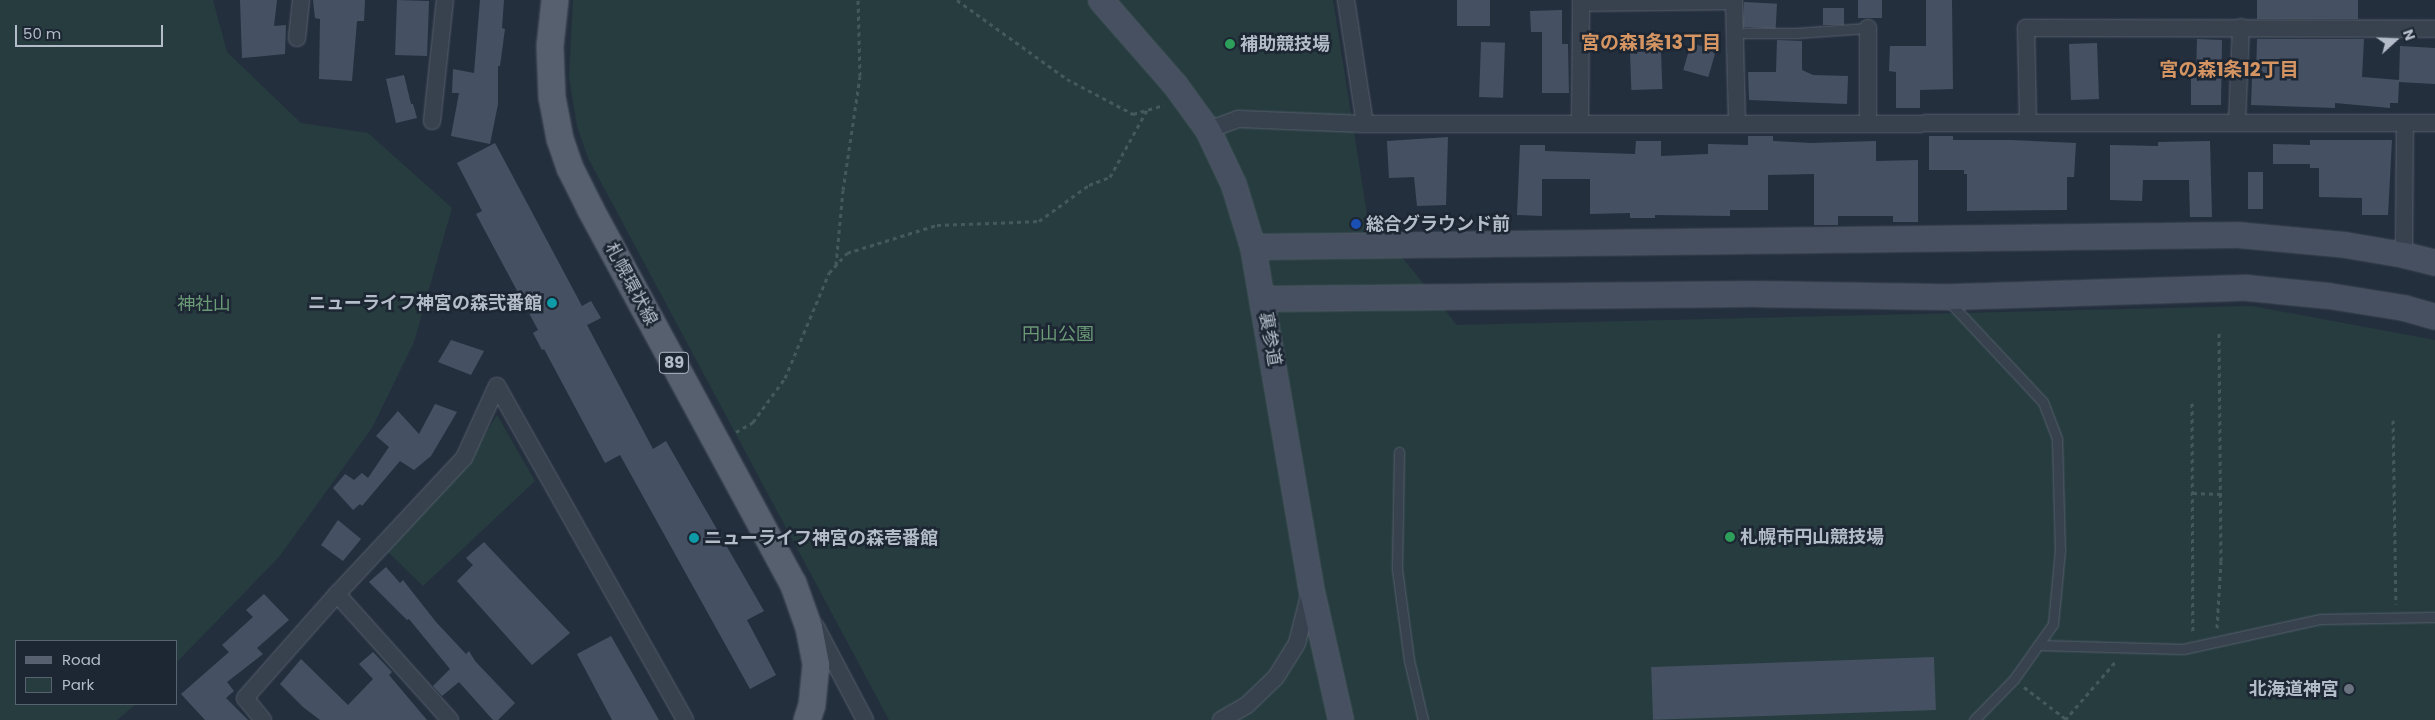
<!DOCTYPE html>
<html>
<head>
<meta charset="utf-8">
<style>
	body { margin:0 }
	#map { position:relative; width:2435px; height:720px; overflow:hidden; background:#242f3e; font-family:Poppins,"Noto Sans JP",sans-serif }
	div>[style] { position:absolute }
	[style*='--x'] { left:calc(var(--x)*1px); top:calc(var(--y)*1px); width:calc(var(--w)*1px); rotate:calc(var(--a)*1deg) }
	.green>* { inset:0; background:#263c3f }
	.building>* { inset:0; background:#455162; transform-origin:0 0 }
	.path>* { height:3px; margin-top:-1.5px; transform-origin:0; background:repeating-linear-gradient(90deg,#44595c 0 4px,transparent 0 8px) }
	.roads { filter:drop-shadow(0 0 1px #565f6c) drop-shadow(0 0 1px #565f6c) }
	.lane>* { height:9px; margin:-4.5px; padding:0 4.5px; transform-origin:4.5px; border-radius:4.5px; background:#38414e }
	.street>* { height:16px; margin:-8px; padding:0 8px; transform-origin:8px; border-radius:8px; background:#38414e }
	.secondary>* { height:24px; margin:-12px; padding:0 12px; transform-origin:12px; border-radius:12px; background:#465061 }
	.primary>* { height:26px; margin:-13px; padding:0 13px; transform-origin:13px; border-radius:13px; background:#56606e }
	.dots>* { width:14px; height:14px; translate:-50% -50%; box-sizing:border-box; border:2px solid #1d2633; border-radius:50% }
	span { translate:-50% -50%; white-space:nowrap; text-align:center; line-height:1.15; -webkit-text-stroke:5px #1d2633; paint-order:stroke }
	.shield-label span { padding:1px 4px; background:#1d2633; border:1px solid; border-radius:4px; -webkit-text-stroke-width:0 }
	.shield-label { font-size:16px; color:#b4bcc9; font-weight:700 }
	.poi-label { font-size:18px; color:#b4bcc9; font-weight:700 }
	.left { translate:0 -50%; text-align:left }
	.right { translate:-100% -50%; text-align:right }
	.street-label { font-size:18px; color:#b4bcc9 }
	.park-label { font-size:18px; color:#6b9a76 }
	.neighbourhood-label { font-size:19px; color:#d59563; font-weight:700 }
	.legend { position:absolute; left:15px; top:640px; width:162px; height:65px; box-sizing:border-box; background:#1d2633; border:1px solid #59626f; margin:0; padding:6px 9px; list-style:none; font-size:15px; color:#b4bcc9 }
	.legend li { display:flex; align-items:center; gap:10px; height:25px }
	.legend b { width:25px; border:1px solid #59626f }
	.north { position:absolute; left:2370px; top:15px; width:50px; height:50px; -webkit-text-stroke:4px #1d2633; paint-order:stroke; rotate:70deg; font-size:14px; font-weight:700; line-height:20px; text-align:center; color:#b4bcc9 }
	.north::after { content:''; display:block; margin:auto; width:18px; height:22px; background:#b4bcc9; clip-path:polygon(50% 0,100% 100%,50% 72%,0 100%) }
	.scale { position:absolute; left:15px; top:25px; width:148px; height:22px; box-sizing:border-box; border:2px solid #b4bcc9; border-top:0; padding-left:6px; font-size:15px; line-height:18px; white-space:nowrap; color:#b4bcc9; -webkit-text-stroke:4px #1d2633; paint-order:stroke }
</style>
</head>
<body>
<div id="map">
	<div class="green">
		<i style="clip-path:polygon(0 0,213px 0,227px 52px,301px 123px,368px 133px,452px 208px,414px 342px,372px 428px,279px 557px,176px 663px,176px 641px,16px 641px,16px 704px,136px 704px,117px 720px,0 720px)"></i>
		<i style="clip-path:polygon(573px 0,1333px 0,1367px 214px,1457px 325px,2252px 306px,2435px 340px,2435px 720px,889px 720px,588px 158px,577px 126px,569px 77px)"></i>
		<i style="clip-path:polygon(497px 415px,535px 481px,423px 586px,388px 552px,461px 471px)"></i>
	</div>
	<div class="building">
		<i style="clip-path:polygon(240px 0,277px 0,274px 26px,286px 25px,285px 54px,242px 58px)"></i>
		<i style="clip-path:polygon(313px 0,365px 0,364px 21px,357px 21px,352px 81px,319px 79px,320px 19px,315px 18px)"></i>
		<i style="left:397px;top:0;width:32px;height:55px;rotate:2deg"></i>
		<i style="clip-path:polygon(480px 0,504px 0,502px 28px,505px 29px,500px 66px,498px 66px,498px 104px,490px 144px,451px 136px,459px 93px,452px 93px,453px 69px,474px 73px)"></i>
		<i style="left:1457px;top:0;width:33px;height:26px"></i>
		<i style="left:1858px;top:0;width:24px;height:18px"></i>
		<i style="clip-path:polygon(1926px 0,1952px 0,1953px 89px,1920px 90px,1920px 108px,1896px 108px,1896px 72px,1889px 71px,1890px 46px,1926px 46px)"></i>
		<i style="left:2257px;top:0;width:101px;height:19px"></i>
		<i style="left:1744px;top:2px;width:33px;height:25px;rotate:3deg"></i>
		<i style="left:1823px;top:8px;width:21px;height:17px"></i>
		<i style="clip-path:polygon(1562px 10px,1562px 44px,1568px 44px,1569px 93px,1542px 93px,1542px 32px,1531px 32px,1530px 11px)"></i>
		<i style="clip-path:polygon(2197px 39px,2222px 40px,2221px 105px,2191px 105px,2191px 78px,2196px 78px)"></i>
		<i style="clip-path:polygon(2257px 39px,2364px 39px,2362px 77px,2399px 80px,2400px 46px,2435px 48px,2435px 84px,2399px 82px,2398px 103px,2390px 103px,2390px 108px,2335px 103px,2335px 108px,2251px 105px,2252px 78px,2256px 78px)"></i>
		<i style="clip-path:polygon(1777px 40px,1802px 41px,1802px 70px,1813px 75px,1848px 76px,1847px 104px,1749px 100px,1748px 72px,1776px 72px)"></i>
		<i style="left:1481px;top:42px;width:24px;height:55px;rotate:2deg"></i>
		<i style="left:1691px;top:43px;width:26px;height:28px;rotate:16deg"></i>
		<i style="left:2097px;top:43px;width:56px;height:28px;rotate:88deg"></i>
		<i style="left:1661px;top:51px;width:38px;height:31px;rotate:88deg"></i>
		<i style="clip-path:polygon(404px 75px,411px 104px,413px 104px,417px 118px,396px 123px,386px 79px)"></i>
		<i style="clip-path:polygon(1748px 136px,1773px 136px,1773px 141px,1811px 143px,1876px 141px,1876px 161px,1918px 160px,1918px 222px,1893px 222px,1893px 216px,1838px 216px,1838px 225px,1814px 225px,1814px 174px,1768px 175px,1768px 210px,1730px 210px,1730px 216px,1655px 215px,1655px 218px,1630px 218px,1630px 213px,1590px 214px,1590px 179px,1542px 179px,1542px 216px,1517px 215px,1520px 145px,1545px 145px,1545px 151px,1635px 154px,1636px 141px,1661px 141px,1661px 156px,1708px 154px,1708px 144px,1748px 145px)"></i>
		<i style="clip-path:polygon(1929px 136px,1953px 136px,1953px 140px,2011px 140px,2076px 143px,2074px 177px,2067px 177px,2067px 210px,1967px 211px,1967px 174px,1964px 174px,1964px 170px,1929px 170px)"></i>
		<i style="clip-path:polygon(1448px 137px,1446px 205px,1417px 206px,1414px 177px,1389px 178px,1387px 141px)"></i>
		<i style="clip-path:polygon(2310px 140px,2392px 140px,2388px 215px,2362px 215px,2362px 198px,2319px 197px,2319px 168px,2310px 168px,2310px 164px,2273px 164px,2273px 144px,2310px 145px)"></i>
		<i style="clip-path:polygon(2210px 141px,2212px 217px,2190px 217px,2189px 180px,2143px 180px,2142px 201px,2110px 200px,2110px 145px,2158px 146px,2158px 142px)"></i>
		<i style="clip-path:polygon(495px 143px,582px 306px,591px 301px,601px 318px,587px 325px,653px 449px,666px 441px,764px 611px,747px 620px,776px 675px,750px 689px,620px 455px,605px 463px,544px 349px,542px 350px,533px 333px,538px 330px,476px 214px,482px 211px,457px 163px)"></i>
		<i style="left:2248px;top:172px;width:15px;height:37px"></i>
		<i style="clip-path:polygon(451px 340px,484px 351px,471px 375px,438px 362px)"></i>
		<i style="clip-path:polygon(435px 404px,457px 412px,431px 456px,414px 470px,400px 461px,362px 506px,360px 504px,353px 510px,333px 488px,345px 474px,354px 480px,362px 473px,368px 478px,389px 447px,376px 436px,398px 411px,419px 434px)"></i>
		<i style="clip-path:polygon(338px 520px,361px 539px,343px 561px,321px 545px)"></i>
		<i style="clip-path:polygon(484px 542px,570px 633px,532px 665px,457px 581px,473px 565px,466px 558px)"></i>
		<i style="clip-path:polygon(386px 567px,400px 583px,403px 580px,436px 622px,466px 654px,469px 651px,475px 661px,515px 703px,498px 720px,493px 720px,459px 682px,442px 696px,433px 686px,450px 669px,409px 619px,407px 620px,369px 582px)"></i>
		<i style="clip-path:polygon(264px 594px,289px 620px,257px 648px,263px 654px,227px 682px,234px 691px,226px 698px,248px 720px,205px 720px,181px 694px,229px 652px,222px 645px,253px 617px,246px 610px)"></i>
		<i style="clip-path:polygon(611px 636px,659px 720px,612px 720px,577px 654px)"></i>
		<i style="clip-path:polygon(373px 652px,392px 672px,389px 675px,427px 720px,320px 720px,303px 707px,280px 684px,301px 659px,348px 705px,373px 679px,359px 664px)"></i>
		<i style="left:1934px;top:657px;width:53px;height:283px;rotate:88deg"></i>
	</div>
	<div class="path">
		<i style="--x:957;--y:0;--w:135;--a:35.7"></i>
		<i style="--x:1067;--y:79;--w:75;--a:27.9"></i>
		<i style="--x:1133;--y:114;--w:32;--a:-16"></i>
		<i style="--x:836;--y:265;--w:75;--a:-84.7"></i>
		<i style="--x:843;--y:190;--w:115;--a:-81.5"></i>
		<i style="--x:860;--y:76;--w:76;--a:-91.5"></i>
		<i style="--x:2192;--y:403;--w:230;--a:89.8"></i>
		<i style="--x:2393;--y:420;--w:184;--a:89.1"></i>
		<i style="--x:736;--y:432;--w:20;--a:-30"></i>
		<i style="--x:753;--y:422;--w:54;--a:-54"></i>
		<i style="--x:785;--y:378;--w:114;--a:-67.3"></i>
		<i style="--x:829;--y:273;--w:27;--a:-48"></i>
		<i style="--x:847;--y:253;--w:94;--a:-17.3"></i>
		<i style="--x:937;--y:225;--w:102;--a:-2.2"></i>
		<i style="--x:1039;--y:221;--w:62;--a:-35.8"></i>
		<i style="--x:1089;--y:185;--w:22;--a:-21"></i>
		<i style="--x:1110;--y:177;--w:77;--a:-61.1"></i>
		<i style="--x:2193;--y:493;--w:28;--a:2"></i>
		<i style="--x:2217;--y:628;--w:67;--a:-86.6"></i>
		<i style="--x:2221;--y:561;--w:231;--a:-90.5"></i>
		<i style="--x:2024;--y:687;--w:53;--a:37.3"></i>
		<i style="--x:2065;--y:720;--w:77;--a:-49.2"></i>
	</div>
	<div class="roads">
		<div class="lane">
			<i style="--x:1735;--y:33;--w:61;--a:0"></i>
			<i style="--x:1796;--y:33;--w:72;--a:-4"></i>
			<i style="--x:1953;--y:297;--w:10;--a:84"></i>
			<i style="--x:1954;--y:307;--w:130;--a:46.9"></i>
			<i style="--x:2043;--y:402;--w:40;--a:69"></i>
			<i style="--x:2057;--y:439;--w:111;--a:88.5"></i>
			<i style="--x:2060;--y:550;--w:74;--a:95.4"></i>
			<i style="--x:2053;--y:624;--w:67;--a:125.3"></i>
			<i style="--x:2014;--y:679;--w:57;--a:134.3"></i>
			<i style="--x:1399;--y:452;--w:117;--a:91"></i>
			<i style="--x:1397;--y:569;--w:92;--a:82.5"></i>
			<i style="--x:1409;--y:660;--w:62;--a:76.9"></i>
			<i style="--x:2038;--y:645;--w:145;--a:1.6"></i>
			<i style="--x:2183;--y:649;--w:141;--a:-12.3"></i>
			<i style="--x:2321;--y:619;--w:114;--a:-1"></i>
		</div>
		<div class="street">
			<i style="--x:1346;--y:0;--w:125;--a:81.3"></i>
			<i style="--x:297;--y:38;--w:38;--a:-84"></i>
			<i style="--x:432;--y:121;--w:122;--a:-83.9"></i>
			<i style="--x:2028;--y:122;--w:94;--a:-91.2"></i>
			<i style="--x:2026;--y:28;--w:409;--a:0.1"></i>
			<i style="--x:2237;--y:122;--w:95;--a:-87.6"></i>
			<i style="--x:1580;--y:123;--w:120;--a:-89.5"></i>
			<i style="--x:1581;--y:3;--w:153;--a:-0.7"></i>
			<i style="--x:1734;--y:1;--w:122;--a:88.6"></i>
			<i style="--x:1868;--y:123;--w:95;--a:-90"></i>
			<i style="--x:1208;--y:130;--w:32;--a:-20"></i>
			<i style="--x:1238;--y:119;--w:127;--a:2.3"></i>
			<i style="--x:1365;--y:124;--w:1070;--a:-0.05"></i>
			<i style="--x:2404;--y:255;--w:132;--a:-89.6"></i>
			<i style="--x:337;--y:594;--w:169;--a:48.1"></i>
			<i style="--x:816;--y:627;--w:105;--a:62.2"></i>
			<i style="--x:263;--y:720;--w:28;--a:-129"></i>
			<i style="--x:245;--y:698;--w:139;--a:-48.5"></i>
			<i style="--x:337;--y:594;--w:186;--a:-47"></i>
			<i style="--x:464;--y:458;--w:79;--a:-65.4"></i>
			<i style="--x:497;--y:386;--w:383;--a:60.6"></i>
			<i style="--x:1221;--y:720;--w:30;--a:-30"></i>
			<i style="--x:1247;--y:705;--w:40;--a:-44"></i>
			<i style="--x:1276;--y:677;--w:40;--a:-58"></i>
			<i style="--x:1297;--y:643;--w:53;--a:-75.7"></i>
		</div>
		<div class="secondary">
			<i style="--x:1101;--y:0;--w:114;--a:48.9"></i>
			<i style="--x:1176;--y:86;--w:54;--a:54"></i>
			<i style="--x:1208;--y:130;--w:61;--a:64.7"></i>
			<i style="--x:1234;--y:185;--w:65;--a:73"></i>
			<i style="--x:1253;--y:247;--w:345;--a:80.3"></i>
			<i style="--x:1311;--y:587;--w:136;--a:77.3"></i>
			<i style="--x:1253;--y:247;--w:985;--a:-0.7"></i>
			<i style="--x:2238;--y:235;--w:107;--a:5.3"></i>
			<i style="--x:2345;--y:245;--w:60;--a:9.6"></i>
			<i style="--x:2404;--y:255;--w:32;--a:14"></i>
			<i style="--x:1264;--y:299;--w:489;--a:-0.6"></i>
			<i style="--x:1753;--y:294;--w:200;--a:0.9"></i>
			<i style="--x:1953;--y:297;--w:294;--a:-1.8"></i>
			<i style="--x:2247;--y:288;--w:82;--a:5.6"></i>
			<i style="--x:2329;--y:296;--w:76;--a:9.1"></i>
			<i style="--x:2404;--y:308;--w:32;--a:16"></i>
		</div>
		<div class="primary">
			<i style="--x:555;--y:0;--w:46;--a:96.2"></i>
			<i style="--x:550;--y:46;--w:51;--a:87.8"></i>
			<i style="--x:552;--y:97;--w:43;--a:79.2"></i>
			<i style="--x:560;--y:139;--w:31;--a:71"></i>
			<i style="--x:570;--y:168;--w:47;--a:63.4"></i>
			<i style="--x:591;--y:210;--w:424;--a:61.6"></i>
			<i style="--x:793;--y:583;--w:48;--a:70.4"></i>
			<i style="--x:809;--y:628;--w:38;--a:79"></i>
			<i style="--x:816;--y:665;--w:40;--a:95.7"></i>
			<i style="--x:812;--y:705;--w:16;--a:108"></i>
		</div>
	</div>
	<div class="dots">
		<i style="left:1230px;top:44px;background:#2e9e5b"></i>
		<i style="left:1356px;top:224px;background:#1a4fb4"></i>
		<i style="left:552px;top:303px;background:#0f9aa8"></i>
		<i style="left:1730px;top:537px;background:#2e9e5b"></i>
		<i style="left:694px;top:538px;background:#0f9aa8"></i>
		<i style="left:2349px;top:689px;background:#6b7280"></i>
	</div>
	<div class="shield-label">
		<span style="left:674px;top:363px">89</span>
	</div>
	<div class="poi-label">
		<span class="left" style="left:1240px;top:44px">補助競技場</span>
		<span class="left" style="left:1366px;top:224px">総合グラウンド前</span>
		<span class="right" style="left:542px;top:303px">ニューライフ神宮の森弐番館</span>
		<span class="left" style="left:1740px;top:537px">札幌市円山競技場</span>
		<span class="left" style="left:704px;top:538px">ニューライフ神宮の森壱番館</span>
		<span class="right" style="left:2339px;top:689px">北海道神宮</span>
	</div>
	<div class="street-label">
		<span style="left:631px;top:284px;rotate:62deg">札幌環状線</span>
		<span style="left:1270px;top:339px;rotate:80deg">裏参道</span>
	</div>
	<div class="park-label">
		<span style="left:204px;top:304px">神社山</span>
		<span style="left:1058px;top:334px">円山公園</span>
	</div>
	<div class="neighbourhood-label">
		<span style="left:1651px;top:43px">宮の森1条13丁目</span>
		<span style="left:2229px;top:70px">宮の森1条12丁目</span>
	</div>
	<ul class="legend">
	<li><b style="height:6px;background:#56606e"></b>Road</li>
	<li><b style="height:14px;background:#263c3f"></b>Park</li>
	</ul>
	<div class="north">N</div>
	<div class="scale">50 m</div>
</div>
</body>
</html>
